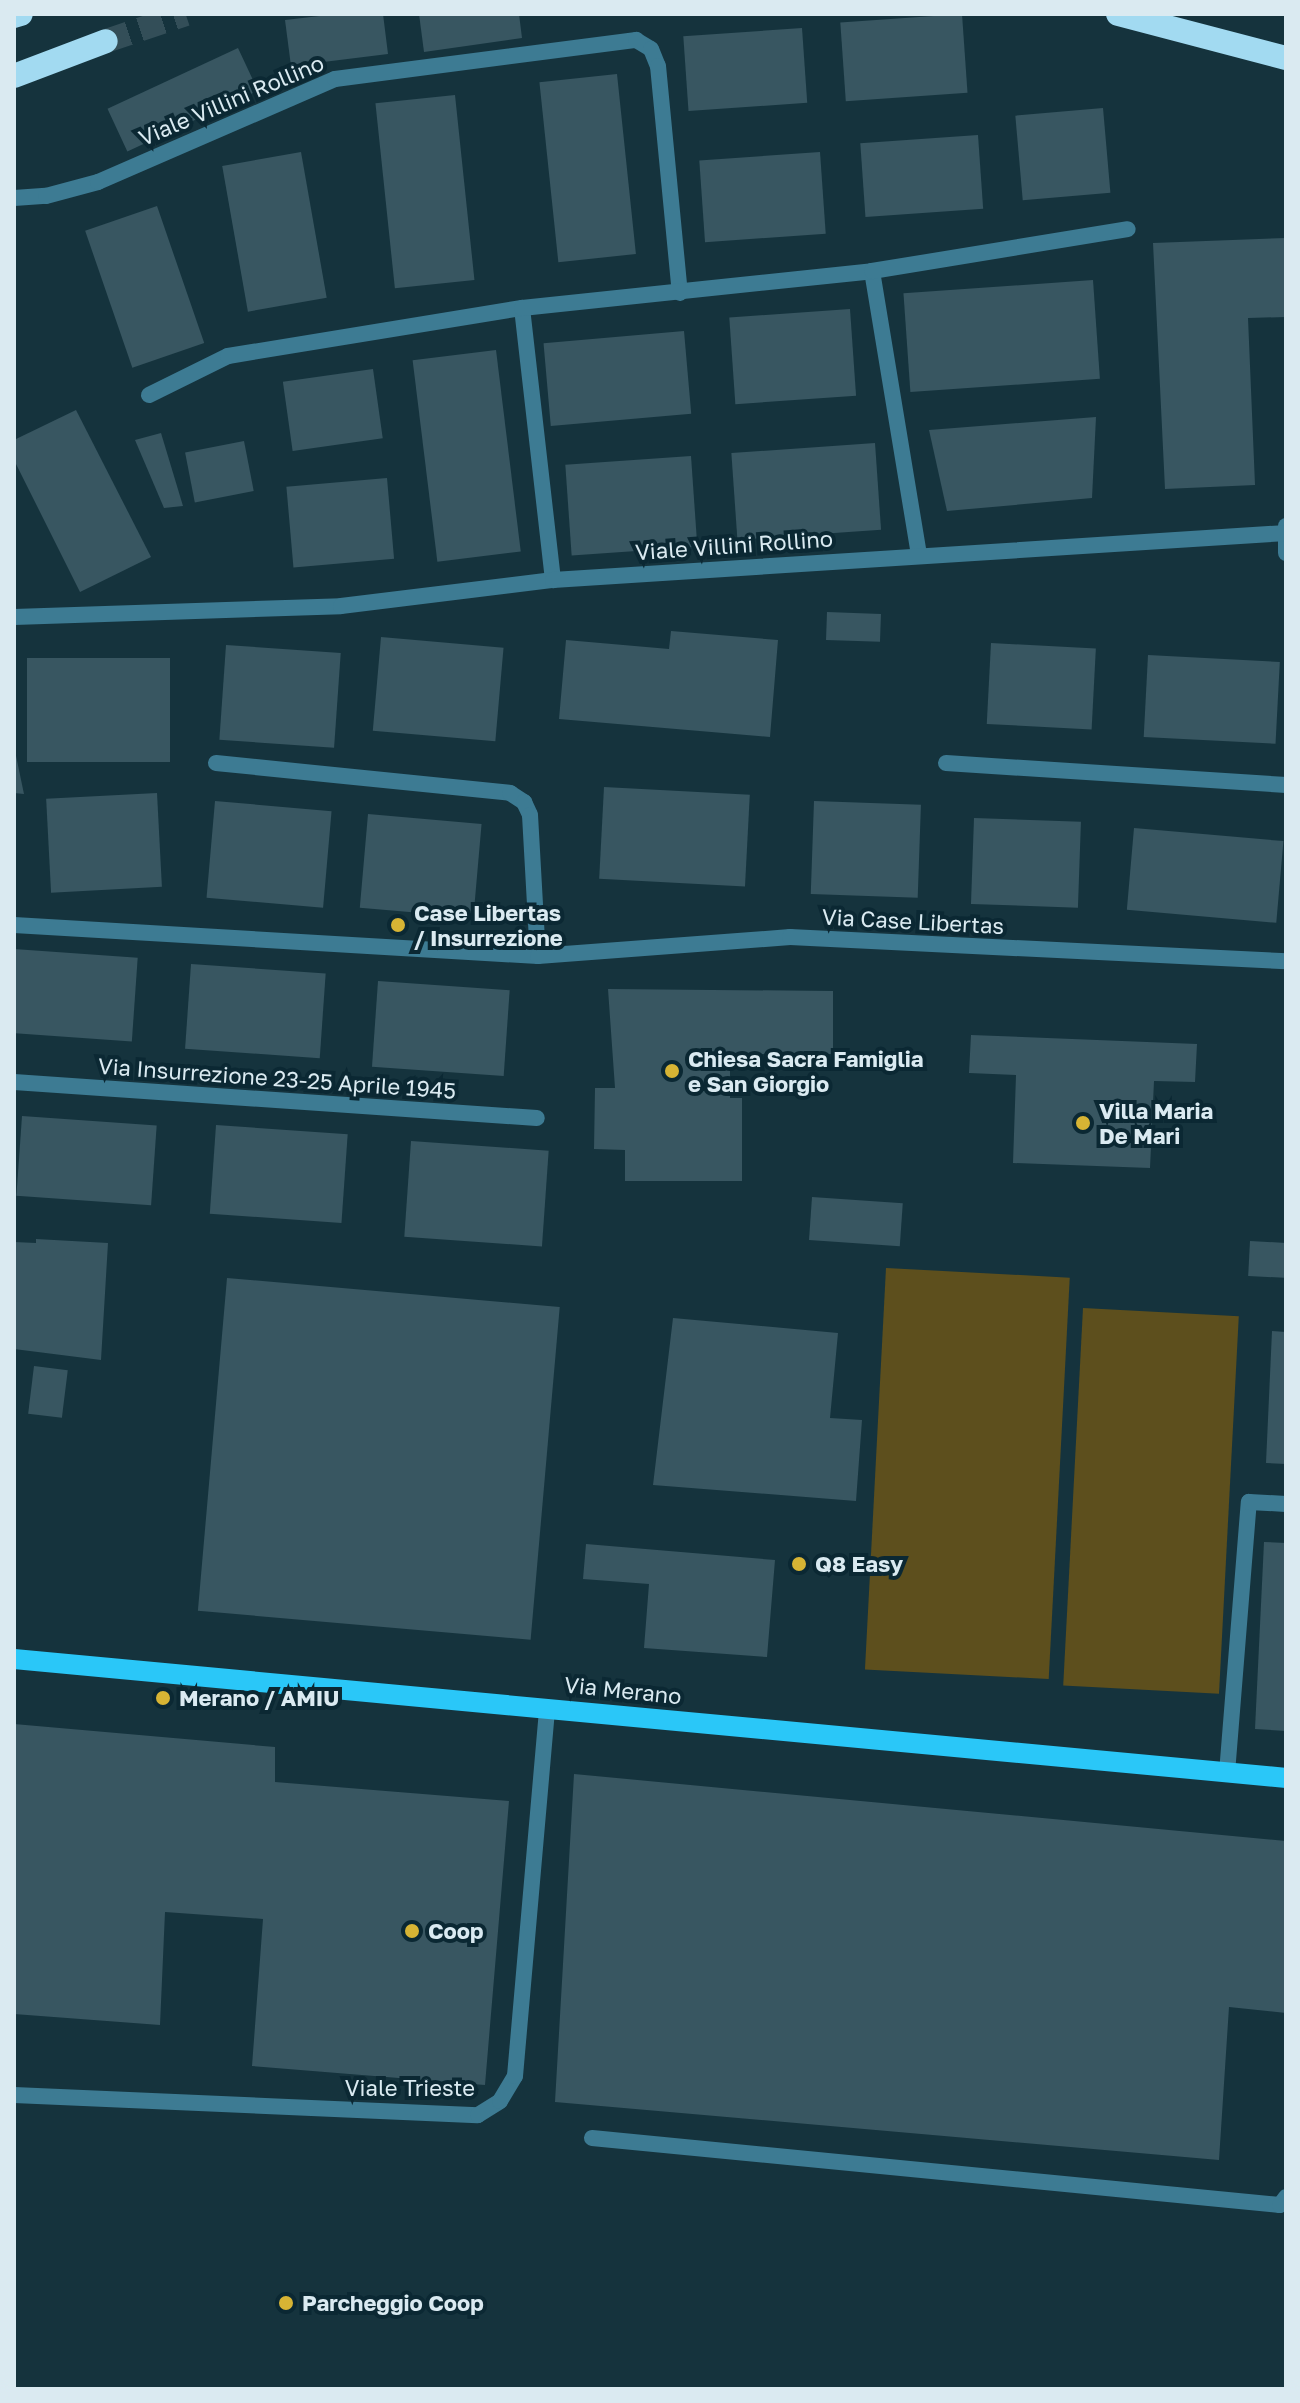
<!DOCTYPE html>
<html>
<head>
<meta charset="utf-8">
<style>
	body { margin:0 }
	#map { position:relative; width:1300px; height:2403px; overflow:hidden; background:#15333d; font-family:"Golos Text",sans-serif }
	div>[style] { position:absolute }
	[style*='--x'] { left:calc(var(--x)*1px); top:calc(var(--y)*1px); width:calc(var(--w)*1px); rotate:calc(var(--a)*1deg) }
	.green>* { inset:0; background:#5d4f1d; transform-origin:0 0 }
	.building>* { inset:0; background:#385661; transform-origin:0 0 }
	.motorway-tunnel>* { height:24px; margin-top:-12px; transform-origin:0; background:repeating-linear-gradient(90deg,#334e58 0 24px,transparent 0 36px) }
	.service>* { height:16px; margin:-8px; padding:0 8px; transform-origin:8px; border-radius:8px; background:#3d7b93 }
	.minor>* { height:16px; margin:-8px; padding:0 8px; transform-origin:8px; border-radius:8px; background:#3d7b93 }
	.primary>* { height:20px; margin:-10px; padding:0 10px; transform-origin:10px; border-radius:10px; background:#2ac7f8 }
	.motorway>* { height:24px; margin:-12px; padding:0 12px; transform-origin:12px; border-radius:12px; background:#a2daf1 }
	.dots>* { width:22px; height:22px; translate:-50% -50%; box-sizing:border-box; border:4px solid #0b2833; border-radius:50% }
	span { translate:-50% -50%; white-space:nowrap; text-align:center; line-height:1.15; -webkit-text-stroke:8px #0b2833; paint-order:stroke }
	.street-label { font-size:22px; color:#daeaf1 }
	.poi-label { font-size:22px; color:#daeaf1; font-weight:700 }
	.left { translate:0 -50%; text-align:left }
	.frame { position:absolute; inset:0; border:16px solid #daeaf1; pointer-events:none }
</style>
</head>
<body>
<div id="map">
	<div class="green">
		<i style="left:886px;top:1268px;width:184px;height:402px;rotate:3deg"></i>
		<i style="left:1083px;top:1308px;width:156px;height:378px;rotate:3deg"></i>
	</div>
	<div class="building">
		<i style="clip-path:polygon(337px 14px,383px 14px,388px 54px,291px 66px,285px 20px)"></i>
		<i style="clip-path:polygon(419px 14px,519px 14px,522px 38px,424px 52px)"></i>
		<i style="left:962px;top:14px;width:79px;height:122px;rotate:86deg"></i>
		<i style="left:802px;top:28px;width:75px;height:119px;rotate:86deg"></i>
		<i style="left:238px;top:48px;width:47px;height:144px;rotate:65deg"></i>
		<i style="left:617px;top:74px;width:181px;height:78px;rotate:84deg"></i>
		<i style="left:455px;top:95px;width:186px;height:80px;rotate:84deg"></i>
		<i style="left:1103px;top:108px;width:85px;height:88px;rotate:85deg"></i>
		<i style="left:978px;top:135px;width:74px;height:118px;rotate:86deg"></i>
		<i style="left:301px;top:152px;width:148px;height:80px;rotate:80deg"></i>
		<i style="left:820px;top:152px;width:82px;height:121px;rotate:86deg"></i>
		<i style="left:157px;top:206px;width:145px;height:76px;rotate:71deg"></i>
		<i style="clip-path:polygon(1286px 238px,1286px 317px,1248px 318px,1255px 485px,1165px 489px,1153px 243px)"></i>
		<i style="left:1093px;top:280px;width:99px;height:190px;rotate:86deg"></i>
		<i style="left:850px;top:309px;width:87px;height:121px;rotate:86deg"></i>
		<i style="left:684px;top:331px;width:83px;height:141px;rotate:85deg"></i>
		<i style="left:496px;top:350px;width:203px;height:84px;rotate:83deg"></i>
		<i style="left:373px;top:369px;width:70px;height:91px;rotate:82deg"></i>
		<i style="clip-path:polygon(76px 410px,151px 557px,80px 592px,14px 460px,14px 440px)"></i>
		<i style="clip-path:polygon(1096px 417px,1092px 498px,947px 511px,929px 430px)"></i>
		<i style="clip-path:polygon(161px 433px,183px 506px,164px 508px,135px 440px)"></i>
		<i style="left:244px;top:441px;width:51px;height:60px;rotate:79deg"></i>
		<i style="left:875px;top:443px;width:87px;height:144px;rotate:86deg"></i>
		<i style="left:691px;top:456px;width:91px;height:126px;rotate:86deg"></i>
		<i style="left:387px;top:478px;width:81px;height:101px;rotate:85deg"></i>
		<i style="left:827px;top:612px;width:54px;height:28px;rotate:2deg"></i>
		<i style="clip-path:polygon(671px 631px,778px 640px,770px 737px,559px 719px,566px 640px,669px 649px)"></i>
		<i style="left:381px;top:637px;width:123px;height:94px;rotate:5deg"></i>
		<i style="left:991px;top:643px;width:105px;height:81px;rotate:3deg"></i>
		<i style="left:226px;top:645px;width:115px;height:95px;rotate:4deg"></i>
		<i style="left:1148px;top:655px;width:132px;height:82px;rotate:3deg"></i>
		<i style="left:27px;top:658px;width:143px;height:104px"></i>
		<i style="clip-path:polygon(14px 751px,15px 751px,24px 794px,14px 793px)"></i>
		<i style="left:604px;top:787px;width:146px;height:92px;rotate:3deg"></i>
		<i style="left:157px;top:793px;width:94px;height:111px;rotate:87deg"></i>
		<i style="left:215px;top:801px;width:117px;height:97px;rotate:5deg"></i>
		<i style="left:814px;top:801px;width:107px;height:93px;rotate:2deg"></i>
		<i style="left:368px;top:814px;width:114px;height:94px;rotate:5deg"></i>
		<i style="left:974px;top:818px;width:107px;height:86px;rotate:2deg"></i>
		<i style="left:1134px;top:828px;width:150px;height:82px;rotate:5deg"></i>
		<i style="left:14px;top:949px;width:124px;height:84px;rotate:4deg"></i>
		<i style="left:191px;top:964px;width:135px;height:85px;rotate:4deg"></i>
		<i style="left:378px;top:981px;width:132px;height:86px;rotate:4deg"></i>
		<i style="clip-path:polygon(608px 989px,833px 991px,833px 1054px,730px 1054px,730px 1098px,742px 1098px,742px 1181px,625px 1181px,625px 1150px,594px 1149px,595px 1088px,615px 1088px)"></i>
		<i style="clip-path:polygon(971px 1035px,1197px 1044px,1195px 1082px,1154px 1081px,1150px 1168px,1013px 1163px,1016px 1075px,969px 1073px)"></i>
		<i style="left:22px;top:1116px;width:135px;height:80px;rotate:4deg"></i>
		<i style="left:216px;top:1125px;width:132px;height:89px;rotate:4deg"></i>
		<i style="left:411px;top:1141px;width:138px;height:96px;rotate:4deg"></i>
		<i style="left:812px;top:1197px;width:91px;height:43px;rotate:4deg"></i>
		<i style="clip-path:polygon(36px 1239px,108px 1243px,101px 1360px,14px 1349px,14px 1242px,36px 1243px)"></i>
		<i style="left:1250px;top:1241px;width:36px;height:35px;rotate:3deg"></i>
		<i style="left:227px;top:1278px;width:334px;height:334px;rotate:5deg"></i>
		<i style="clip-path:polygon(673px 1318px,838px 1333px,830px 1418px,862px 1420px,856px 1501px,653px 1485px)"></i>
		<i style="clip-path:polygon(1272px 1331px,1286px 1332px,1286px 1464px,1266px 1463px)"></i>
		<i style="left:34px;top:1366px;width:34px;height:48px;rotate:7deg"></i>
		<i style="clip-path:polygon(1264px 1542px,1286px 1543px,1286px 1731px,1255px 1729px)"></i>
		<i style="clip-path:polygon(586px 1544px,775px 1560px,767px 1657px,644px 1648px,649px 1584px,583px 1579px)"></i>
		<i style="clip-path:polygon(14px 1724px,275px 1747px,275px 1782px,509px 1801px,485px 2085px,252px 2066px,263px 1919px,165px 1912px,160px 2025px,14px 2014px)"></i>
		<i style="clip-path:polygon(574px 1774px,1286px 1841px,1286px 2013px,1229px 2007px,1219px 2160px,555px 2102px)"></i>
	</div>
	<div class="motorway-tunnel">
		<i style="--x:106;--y:41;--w:84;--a:-18.6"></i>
	</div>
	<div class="service">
		<i style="--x:14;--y:2095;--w:464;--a:2.5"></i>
		<i style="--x:478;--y:2115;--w:26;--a:-32"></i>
		<i style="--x:500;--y:2101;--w:29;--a:-59"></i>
		<i style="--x:515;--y:2076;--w:370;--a:-85"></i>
		<i style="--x:592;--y:2138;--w:691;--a:5.56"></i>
		<i style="--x:1280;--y:2205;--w:10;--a:-53"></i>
	</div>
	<div class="minor">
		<i style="--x:14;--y:198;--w:32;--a:-4"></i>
		<i style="--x:46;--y:196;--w:54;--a:-15.1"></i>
		<i style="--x:98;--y:182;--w:258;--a:-23.5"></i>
		<i style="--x:335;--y:79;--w:304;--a:-7.4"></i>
		<i style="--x:636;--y:40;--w:17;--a:31"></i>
		<i style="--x:651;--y:49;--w:18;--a:68"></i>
		<i style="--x:658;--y:66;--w:228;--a:84.5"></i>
		<i style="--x:872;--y:271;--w:287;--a:80.6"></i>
		<i style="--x:522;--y:308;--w:274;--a:83.5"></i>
		<i style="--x:149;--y:395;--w:88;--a:-26.3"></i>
		<i style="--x:228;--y:356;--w:298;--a:-9.3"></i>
		<i style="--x:522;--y:308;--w:352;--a:-6"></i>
		<i style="--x:872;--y:271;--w:259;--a:-9.3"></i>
		<i style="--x:1286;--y:526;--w:27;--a:90"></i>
		<i style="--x:14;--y:617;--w:327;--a:-1.9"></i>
		<i style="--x:341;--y:606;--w:214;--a:-7"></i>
		<i style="--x:553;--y:580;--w:735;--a:-3.67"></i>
		<i style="--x:216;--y:763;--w:296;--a:5.8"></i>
		<i style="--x:510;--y:793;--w:17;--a:33"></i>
		<i style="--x:524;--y:802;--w:14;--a:65"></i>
		<i style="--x:530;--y:815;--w:141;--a:86.8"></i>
		<i style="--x:946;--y:763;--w:341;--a:3.7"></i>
		<i style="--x:14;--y:925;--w:525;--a:3.39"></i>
		<i style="--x:538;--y:956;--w:253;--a:-4.3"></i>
		<i style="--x:790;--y:937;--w:497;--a:2.8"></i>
		<i style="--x:14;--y:1082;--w:524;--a:3.94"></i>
		<i style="--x:1227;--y:1773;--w:272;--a:-85.4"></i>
		<i style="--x:1249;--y:1502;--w:37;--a:3"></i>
	</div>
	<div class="primary">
		<i style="--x:14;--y:1659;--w:1278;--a:5.34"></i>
	</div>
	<div class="motorway">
		<i style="--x:1118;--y:14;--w:174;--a:14.7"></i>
		<i style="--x:14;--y:16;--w:7;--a:-16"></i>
		<i style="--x:14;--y:76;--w:98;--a:-20.8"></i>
	</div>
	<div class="dots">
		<i style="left:398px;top:925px;background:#d7b434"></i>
		<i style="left:672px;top:1071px;background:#d7b434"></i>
		<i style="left:1083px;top:1123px;background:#d7b434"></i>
		<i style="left:799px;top:1564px;background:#d7b434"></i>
		<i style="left:163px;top:1698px;background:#d7b434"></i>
		<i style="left:412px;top:1931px;background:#d7b434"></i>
		<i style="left:286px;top:2303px;background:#d7b434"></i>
	</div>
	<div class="street-label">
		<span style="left:231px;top:100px;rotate:-23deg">Viale Villini Rollino</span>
		<span style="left:734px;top:545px;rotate:-4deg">Viale Villini Rollino</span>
		<span style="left:913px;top:921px;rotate:3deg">Via Case Libertas</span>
		<span style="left:277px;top:1078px;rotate:4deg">Via Insurrezione 23-25 Aprile 1945</span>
		<span style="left:623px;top:1690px;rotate:6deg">Via Merano</span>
		<span style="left:410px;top:2088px">Viale Trieste</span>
	</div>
	<div class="poi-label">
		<span class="left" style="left:414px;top:925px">Case Libertas<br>/ Insurrezione</span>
		<span class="left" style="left:688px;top:1071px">Chiesa Sacra Famiglia<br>e San Giorgio</span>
		<span class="left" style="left:1099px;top:1123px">Villa Maria<br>De Mari</span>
		<span class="left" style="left:815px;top:1564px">Q8 Easy</span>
		<span class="left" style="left:179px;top:1698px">Merano / AMIU</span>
		<span class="left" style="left:428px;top:1931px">Coop</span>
		<span class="left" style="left:302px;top:2303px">Parcheggio Coop</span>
	</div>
	<div class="frame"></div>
</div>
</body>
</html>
